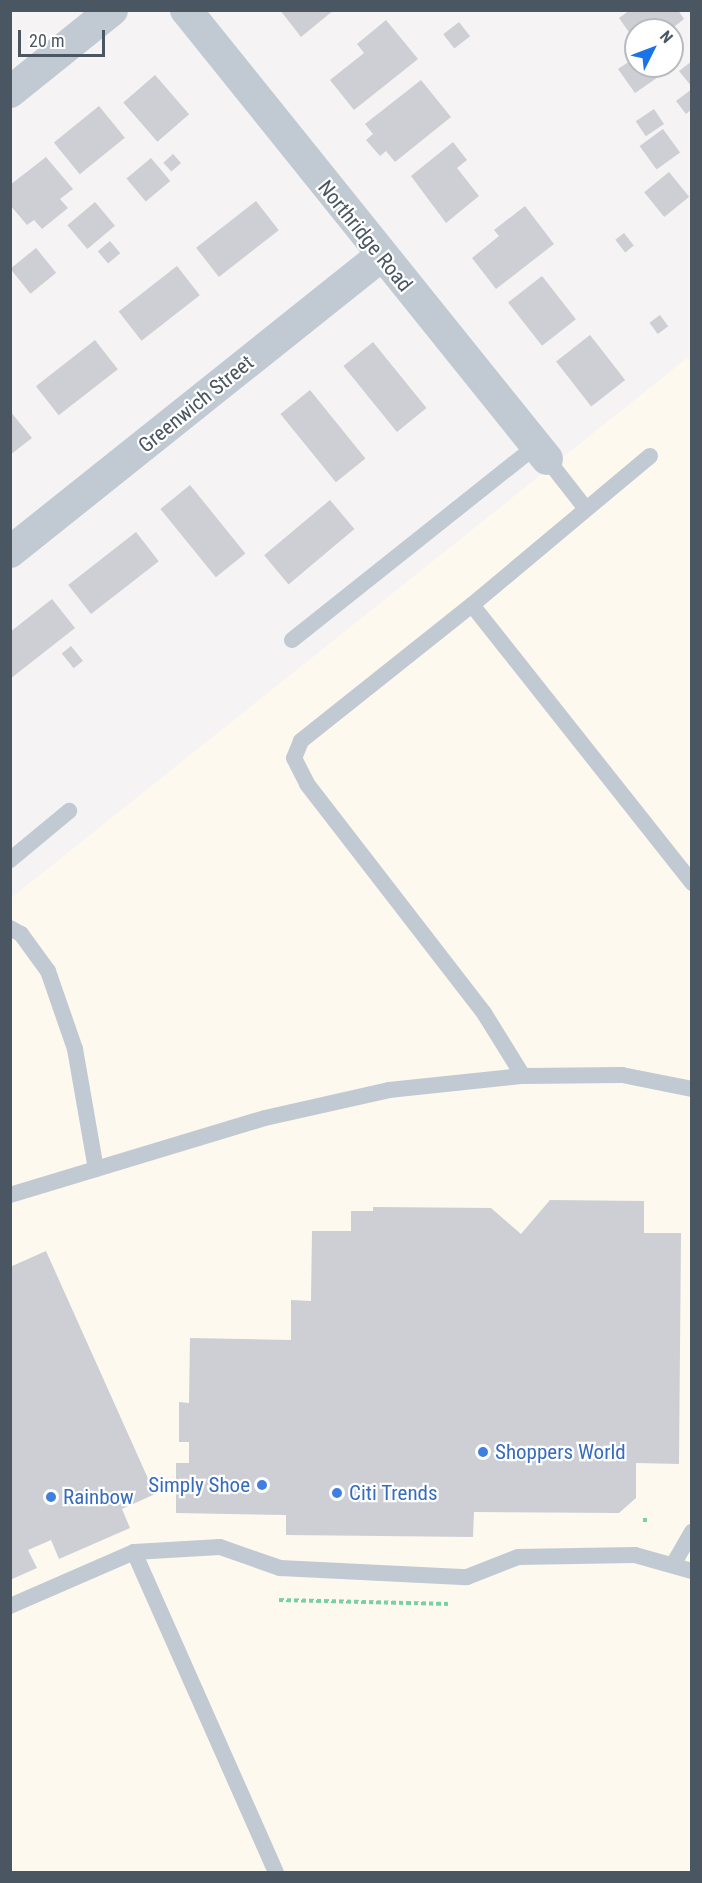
<!DOCTYPE html>
<html>
<head>
<meta charset="utf-8">
<style>
	body { margin:0 }
	#map { position:relative; width:702px; height:1883px; overflow:hidden; background:#f5f3f3; font-family:"Roboto Condensed",sans-serif }
	div>[style] { position:absolute }
	[style*='--x'] { left:calc(var(--x)*1px); top:calc(var(--y)*1px); width:calc(var(--w)*1px); rotate:calc(var(--a)*1deg) }
	.commercial>* { inset:0; background:#fdf9ef }
	.building>* { inset:0; background:#cdcfd5; transform-origin:0 0 }
	.path>* { height:4px; margin-top:-2px; transform-origin:0; background:repeating-linear-gradient(90deg,#7ad0a6 0 4.5px,transparent 0 7.5px) }
	.service>* { height:16px; margin:-8px; padding:0 8px; transform-origin:8px; border-radius:8px; background:#c1cad2 }
	.minor>* { height:32px; margin:-16px; padding:0 16px; transform-origin:16px; border-radius:16px; background:#c1cad2 }
	.dots>* { width:16px; height:16px; translate:-50% -50%; box-sizing:border-box; border:3px solid #fff; border-radius:50% }
	span { translate:-50% -50%; white-space:nowrap; text-align:center; line-height:1.15; -webkit-text-stroke:4.5px #fff; paint-order:stroke }
	.street-label { font-size:21px; color:#4a5661 }
	.shop-label { font-size:21px; color:#366cbe }
	.left { translate:0 -50%; text-align:left }
	.right { translate:-100% -50%; text-align:right }
	.frame { position:absolute; inset:0; border:12px solid #4a5661; pointer-events:none }
	.north { position:absolute; left:624px; top:18px; width:60px; height:60px; box-sizing:border-box; background:#fff; border:2px solid #b7bbc0; border-radius:50%; rotate:48deg; font-size:16px; font-weight:700; line-height:24px; text-align:center; color:#4a5661 }
	.north::after { content:''; display:block; margin:auto; width:21px; height:27px; background:#1a73e8; clip-path:polygon(50% 0,100% 100%,50% 72%,0 100%) }
	.scale { position:absolute; left:18px; top:30px; width:87px; height:27px; box-sizing:border-box; border:3px solid #4a5661; border-top:0; padding-left:8px; font-size:18px; line-height:21px; white-space:nowrap; color:#4a5661; -webkit-text-stroke:4px #fff; paint-order:stroke }
</style>
</head>
<body>
<div id="map">
	<div class="commercial">
		<i style="clip-path:polygon(687px 358px,692px 363px,691px 1872px,11px 1872px,11px 898px)"></i>
	</div>
	<div class="building">
		<i style="clip-path:polygon(280px 10px,334px 10px,301px 37px)"></i>
		<i style="clip-path:polygon(630px 10px,678px 10px,684px 19px,670px 30px,636px 30px,636px 42px,619px 18px)"></i>
		<i style="clip-path:polygon(386px 20px,418px 59px,354px 110px,330px 80px,364px 53px,357px 44px)"></i>
		<i style="left:459px;top:22px;width:18px;height:20px;rotate:52deg"></i>
		<i style="clip-path:polygon(636px 57px,636px 66px,664px 66px,667px 71px,635px 93px,618px 69px)"></i>
		<i style="clip-path:polygon(692px 61px,692px 87px,679px 71px)"></i>
		<i style="left:155px;top:75px;width:52px;height:42px;rotate:49deg"></i>
		<i style="clip-path:polygon(421px 80px,451px 117px,395px 162px,386px 151px,380px 156px,366px 140px,373px 134px,365px 124px)"></i>
		<i style="clip-path:polygon(692px 89px,692px 109px,686px 114px,676px 101px)"></i>
		<i style="left:99px;top:106px;width:41px;height:58px;rotate:51deg"></i>
		<i style="left:654px;top:109px;width:18px;height:22px;rotate:56deg"></i>
		<i style="left:663px;top:129px;width:29px;height:29px;rotate:54deg"></i>
		<i style="clip-path:polygon(453px 142px,467px 160px,457px 168px,479px 196px,446px 223px,411px 176px)"></i>
		<i style="left:173px;top:154px;width:12px;height:13px;rotate:48deg"></i>
		<i style="clip-path:polygon(46px 157px,73px 189px,60px 199px,68px 208px,42px 229px,34px 220px,27px 225px,10px 205px,10px 185px)"></i>
		<i style="left:151px;top:158px;width:30px;height:32px;rotate:50deg"></i>
		<i style="left:669px;top:172px;width:32px;height:32px;rotate:51deg"></i>
		<i style="left:256px;top:201px;width:37px;height:76px;rotate:52deg"></i>
		<i style="left:95px;top:202px;width:31px;height:36px;rotate:50deg"></i>
		<i style="clip-path:polygon(525px 206px,554px 244px,496px 289px,472px 258px,499px 236px,494px 230px)"></i>
		<i style="left:624px;top:233px;width:16px;height:11px;rotate:52deg"></i>
		<i style="left:110px;top:241px;width:16px;height:16px;rotate:50deg"></i>
		<i style="left:36px;top:248px;width:32px;height:33px;rotate:51deg"></i>
		<i style="left:177px;top:266px;width:37px;height:74px;rotate:52deg"></i>
		<i style="left:542px;top:276px;width:55px;height:43px;rotate:52deg"></i>
		<i style="left:660px;top:315px;width:14px;height:13px;rotate:54deg"></i>
		<i style="left:590px;top:335px;width:57px;height:43px;rotate:52deg"></i>
		<i style="left:95px;top:340px;width:37px;height:75px;rotate:52deg"></i>
		<i style="left:373px;top:342px;width:85px;height:38px;rotate:51deg"></i>
		<i style="left:310px;top:390px;width:88px;height:38px;rotate:51deg"></i>
		<i style="clip-path:polygon(10px 411px,32px 438px,10px 455px)"></i>
		<i style="left:190px;top:485px;width:88px;height:38px;rotate:51deg"></i>
		<i style="left:330px;top:500px;width:38px;height:86px;rotate:50deg"></i>
		<i style="left:136px;top:532px;width:37px;height:86px;rotate:52deg"></i>
		<i style="clip-path:polygon(52px 599px,75px 628px,10px 679px,10px 632px)"></i>
		<i style="left:71px;top:646px;width:19px;height:12px;rotate:51deg"></i>
		<i style="clip-path:polygon(550px 1200px,644px 1201px,644px 1233px,681px 1233px,679px 1464px,636px 1463px,636px 1498px,619px 1513px,474px 1512px,473px 1537px,286px 1535px,286px 1515px,176px 1513px,176px 1463px,189px 1463px,189px 1442px,179px 1442px,179px 1402px,189px 1403px,190px 1338px,291px 1340px,291px 1300px,311px 1301px,312px 1231px,351px 1231px,351px 1211px,373px 1211px,373px 1207px,491px 1208px,521px 1234px)"></i>
		<i style="clip-path:polygon(46px 1251px,155px 1494px,122px 1509px,130px 1528px,59px 1559px,51px 1540px,28px 1550px,37px 1568px,10px 1580px,10px 1267px)"></i>
	</div>
	<div class="path">
		<i style="--x:643;--y:1520;--w:6;--a:0"></i>
		<i style="--x:279;--y:1600;--w:172;--a:1.3"></i>
	</div>
	<div class="service">
		<i style="--x:650;--y:456;--w:232;--a:140.1"></i>
		<i style="--x:472;--y:605;--w:355;--a:51.6"></i>
		<i style="--x:547;--y:459;--w:63;--a:52"></i>
		<i style="--x:473;--y:604;--w:220;--a:141.5"></i>
		<i style="--x:301;--y:741;--w:18;--a:112"></i>
		<i style="--x:294;--y:758;--w:29;--a:63"></i>
		<i style="--x:307;--y:784;--w:289;--a:52.3"></i>
		<i style="--x:484;--y:1013;--w:74;--a:58.2"></i>
		<i style="--x:292;--y:640;--w:312;--a:-38.5"></i>
		<i style="--x:10;--y:860;--w:77;--a:-39.7"></i>
		<i style="--x:10;--y:928;--w:13;--a:29"></i>
		<i style="--x:21;--y:934;--w:46;--a:53.9"></i>
		<i style="--x:48;--y:971;--w:83;--a:70.9"></i>
		<i style="--x:75;--y:1049;--w:122;--a:80.1"></i>
		<i style="--x:10;--y:1195;--w:266;--a:-16.8"></i>
		<i style="--x:265;--y:1118;--w:127;--a:-12.7"></i>
		<i style="--x:389;--y:1090;--w:135;--a:-6"></i>
		<i style="--x:523;--y:1076;--w:99;--a:-0.6"></i>
		<i style="--x:622;--y:1075;--w:71;--a:11.3"></i>
		<i style="--x:134;--y:1552;--w:350;--a:66.1"></i>
		<i style="--x:674;--y:1563;--w:36;--a:-60"></i>
		<i style="--x:10;--y:1606;--w:135;--a:-23.5"></i>
		<i style="--x:134;--y:1552;--w:86;--a:-3.3"></i>
		<i style="--x:220;--y:1547;--w:64;--a:19.3"></i>
		<i style="--x:280;--y:1568;--w:187;--a:2.8"></i>
		<i style="--x:467;--y:1577;--w:55;--a:-21.4"></i>
		<i style="--x:518;--y:1557;--w:117;--a:-1"></i>
		<i style="--x:635;--y:1555;--w:59;--a:15.7"></i>
	</div>
	<div class="minor">
		<i style="--x:186;--y:10;--w:576;--a:51.2"></i>
		<i style="--x:10;--y:92;--w:131;--a:-38.8"></i>
		<i style="--x:10;--y:552;--w:475;--a:-38.6"></i>
	</div>
	<div class="dots">
		<i style="left:483px;top:1452px;background:#3f7fe0"></i>
		<i style="left:262px;top:1485px;background:#3f7fe0"></i>
		<i style="left:337px;top:1493px;background:#3f7fe0"></i>
		<i style="left:51px;top:1497px;background:#3f7fe0"></i>
	</div>
	<div class="street-label">
		<span style="left:365px;top:236px;rotate:51deg">Northridge Road</span>
		<span style="left:196px;top:404px;rotate:-39deg">Greenwich Street</span>
	</div>
	<div class="shop-label">
		<span class="left" style="left:495px;top:1452px">Shoppers World</span>
		<span class="right" style="left:250px;top:1485px">Simply Shoe</span>
		<span class="left" style="left:349px;top:1493px">Citi Trends</span>
		<span class="left" style="left:63px;top:1497px">Rainbow</span>
	</div>
	<div class="frame"></div>
	<div class="north">N</div>
	<div class="scale">20 m</div>
</div>
</body>
</html>
